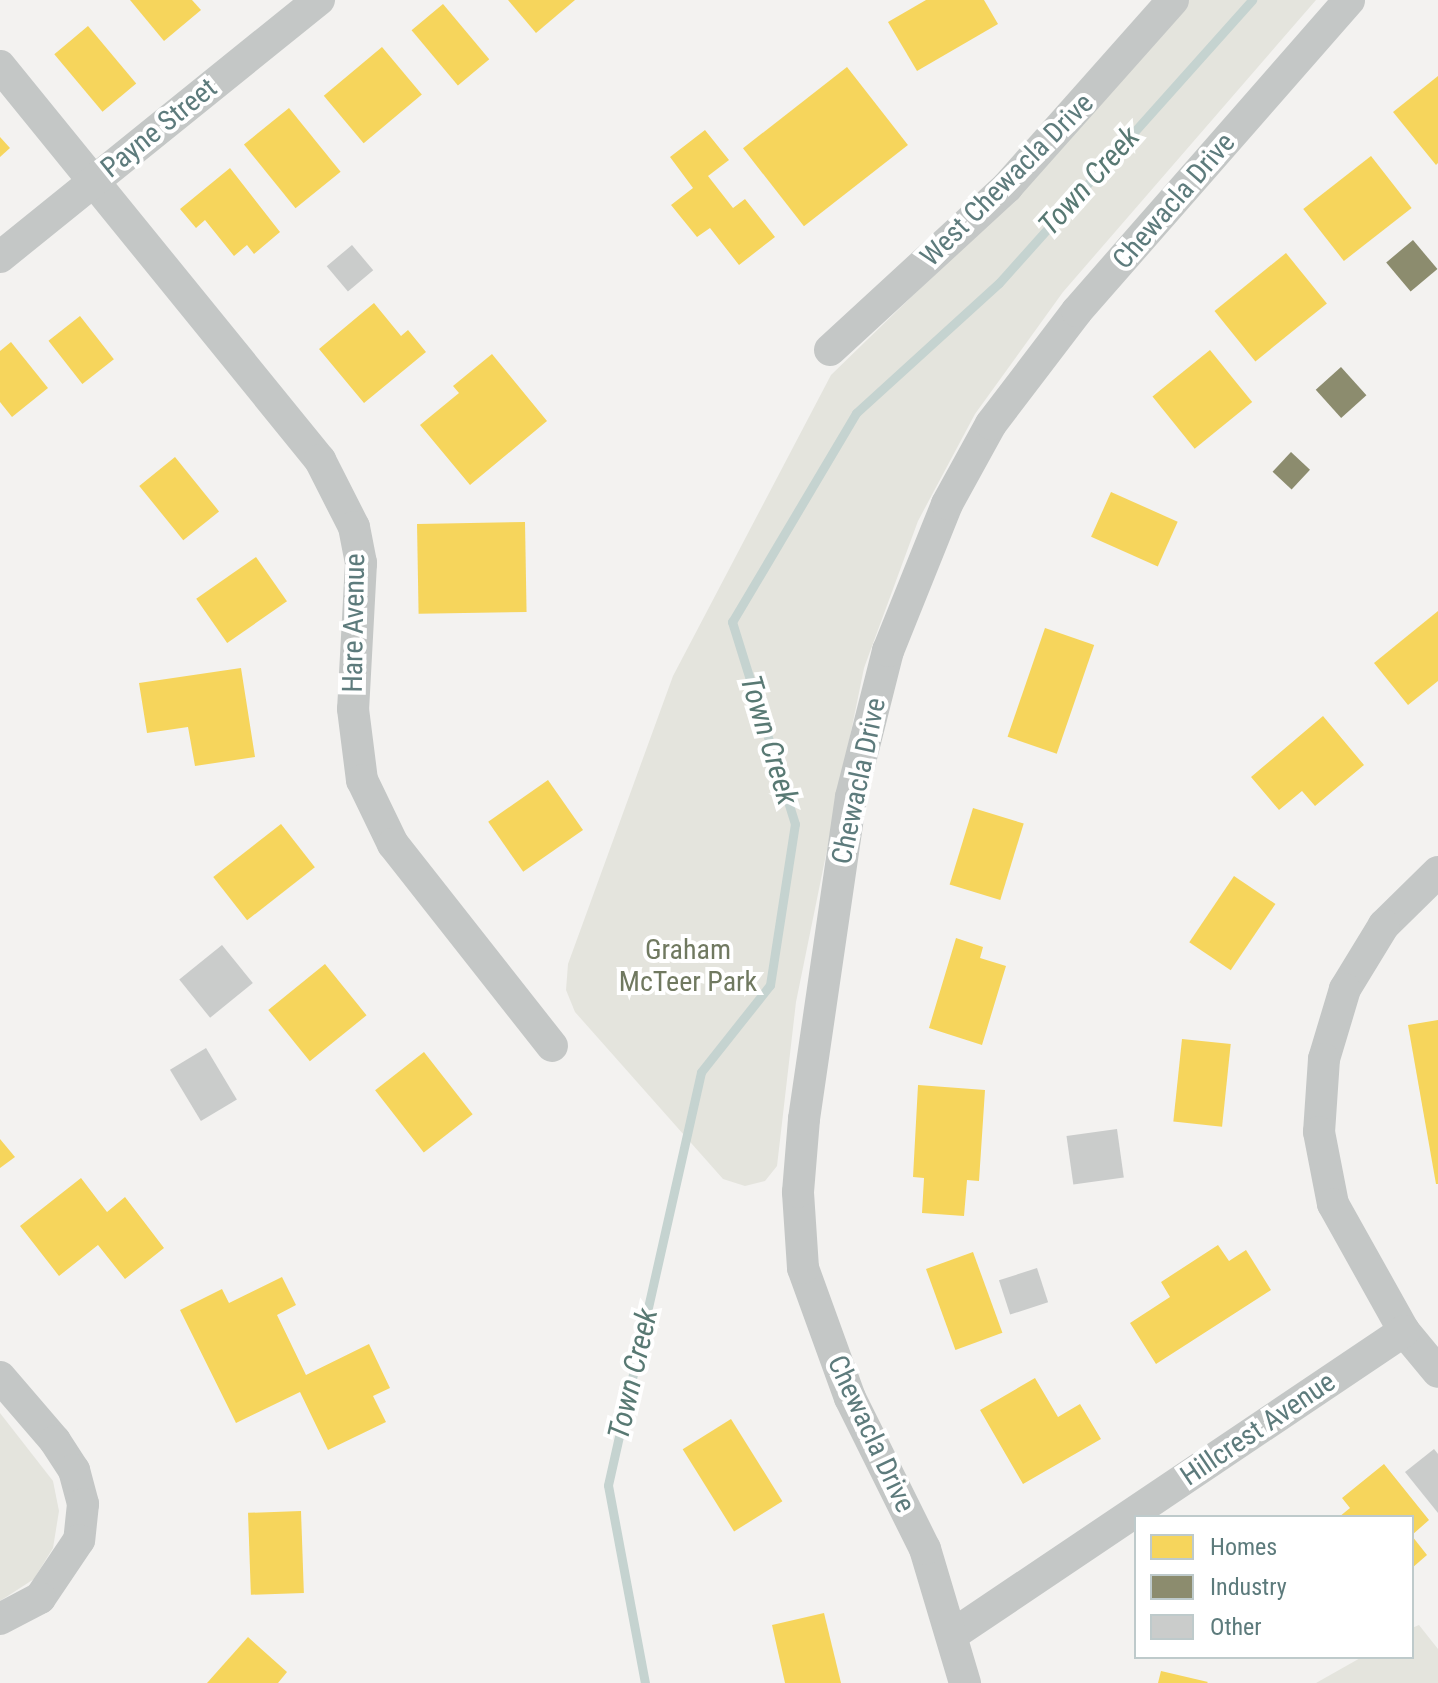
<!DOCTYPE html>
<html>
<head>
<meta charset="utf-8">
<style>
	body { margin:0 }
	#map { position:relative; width:1438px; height:1683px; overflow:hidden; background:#f3f2f0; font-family:"Roboto Condensed",sans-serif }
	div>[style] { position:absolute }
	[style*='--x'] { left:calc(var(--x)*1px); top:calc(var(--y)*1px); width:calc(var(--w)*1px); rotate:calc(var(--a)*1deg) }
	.green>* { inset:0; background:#e4e4dd }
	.homes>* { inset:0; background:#f6d55c; transform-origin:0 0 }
	.industry>* { inset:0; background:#8c8c6e; transform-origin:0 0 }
	.stream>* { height:9px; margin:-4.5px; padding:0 4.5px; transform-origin:4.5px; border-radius:4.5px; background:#c5d3d0 }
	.building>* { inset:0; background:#cacccb; transform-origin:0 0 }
	.minor>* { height:32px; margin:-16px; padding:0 16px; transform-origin:16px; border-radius:16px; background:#c4c7c6 }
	span { translate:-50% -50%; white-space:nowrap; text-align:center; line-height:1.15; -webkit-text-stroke:8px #fff; paint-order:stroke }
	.street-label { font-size:28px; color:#5d7b7c }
	.park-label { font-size:28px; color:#707960 }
	.water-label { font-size:30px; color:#587973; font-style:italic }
	.legend { position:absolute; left:1134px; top:1515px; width:280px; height:144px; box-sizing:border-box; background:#fff; border:2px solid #becacb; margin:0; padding:10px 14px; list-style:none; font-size:24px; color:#5d7b7c }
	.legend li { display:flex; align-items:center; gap:16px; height:40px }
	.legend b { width:40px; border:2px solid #becacb }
</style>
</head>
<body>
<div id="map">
	<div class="green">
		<i style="clip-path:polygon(1186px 0,1316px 0,1063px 292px,975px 414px,918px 521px,864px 668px,796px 1002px,777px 1166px,765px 1181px,745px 1186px,723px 1179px,575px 1012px,566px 990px,568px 964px,673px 676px,831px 375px,1013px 198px)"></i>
		<i style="clip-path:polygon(0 1413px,53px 1481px,59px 1511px,53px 1548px,34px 1579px,0 1601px)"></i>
		<i style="clip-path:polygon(1419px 1625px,1438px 1649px,1438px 1683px,1316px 1683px,1362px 1657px,1412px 1657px,1412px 1628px)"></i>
	</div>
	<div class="homes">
		<i style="clip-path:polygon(130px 0,192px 0,201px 10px,164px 41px)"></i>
		<i style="clip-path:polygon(508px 0,575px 0,536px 33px)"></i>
		<i style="clip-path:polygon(926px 0,984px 0,998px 24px,917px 71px,888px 22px)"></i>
		<i style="left:443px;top:4px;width:72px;height:41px;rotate:50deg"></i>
		<i style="left:88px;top:26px;width:75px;height:44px;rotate:50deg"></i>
		<i style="left:382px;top:47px;width:62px;height:76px;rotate:50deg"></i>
		<i style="left:847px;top:67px;width:99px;height:132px;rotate:52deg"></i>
		<i style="clip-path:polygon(1438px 76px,1438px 163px,1436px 165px,1393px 112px)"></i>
		<i style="left:289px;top:108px;width:82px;height:58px;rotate:51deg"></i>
		<i style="clip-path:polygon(705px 130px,729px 160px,708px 176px,733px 208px,745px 199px,775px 237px,739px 265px,710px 228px,697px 237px,671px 205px,693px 188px,670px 157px)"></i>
		<i style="clip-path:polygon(0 137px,10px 148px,0 157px)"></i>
		<i style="left:1371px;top:156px;width:66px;height:86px;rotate:52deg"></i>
		<i style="clip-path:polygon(230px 168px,280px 232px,254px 254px,247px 245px,234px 256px,205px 220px,196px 228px,180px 209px)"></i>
		<i style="left:1286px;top:253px;width:65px;height:92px;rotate:51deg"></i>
		<i style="clip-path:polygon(374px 303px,401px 336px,408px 330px,426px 352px,364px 403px,319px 349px)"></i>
		<i style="left:80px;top:316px;width:55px;height:40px;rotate:52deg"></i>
		<i style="clip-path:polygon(11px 342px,48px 388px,12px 417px,0 402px,0 351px)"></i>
		<i style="left:1210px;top:350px;width:67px;height:74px;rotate:51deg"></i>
		<i style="clip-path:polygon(492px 354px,547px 421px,470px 485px,420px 425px,459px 393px,453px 386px)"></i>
		<i style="left:175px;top:457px;width:70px;height:46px;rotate:51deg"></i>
		<i style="left:1111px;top:492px;width:73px;height:49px;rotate:24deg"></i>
		<i style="left:525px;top:522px;width:90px;height:108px;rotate:89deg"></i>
		<i style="left:256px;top:557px;width:54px;height:73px;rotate:55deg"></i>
		<i style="clip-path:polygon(1438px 611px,1438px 681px,1408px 705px,1374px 663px)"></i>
		<i style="left:1045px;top:628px;width:52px;height:115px;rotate:19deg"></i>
		<i style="clip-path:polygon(241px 668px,255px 757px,195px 766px,188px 727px,147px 733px,139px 683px)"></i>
		<i style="clip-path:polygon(1323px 716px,1364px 765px,1315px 806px,1302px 791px,1279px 810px,1251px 777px)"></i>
		<i style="left:548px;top:780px;width:61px;height:73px;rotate:55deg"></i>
		<i style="left:973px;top:808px;width:53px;height:80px;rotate:17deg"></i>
		<i style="left:281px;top:824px;width:55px;height:86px;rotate:52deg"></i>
		<i style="left:1234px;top:876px;width:50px;height:80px;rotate:34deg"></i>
		<i style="clip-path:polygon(956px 938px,983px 947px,980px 958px,1006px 966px,982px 1045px,929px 1028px)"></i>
		<i style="left:325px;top:964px;width:66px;height:73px;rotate:51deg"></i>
		<i style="clip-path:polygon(1438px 1020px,1438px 1184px,1436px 1184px,1408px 1025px)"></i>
		<i style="left:1182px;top:1039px;width:49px;height:83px;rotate:6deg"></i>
		<i style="left:424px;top:1052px;width:79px;height:62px;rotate:52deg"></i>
		<i style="clip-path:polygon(918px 1085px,985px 1090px,979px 1181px,967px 1180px,964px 1216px,922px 1213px,924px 1178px,913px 1177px)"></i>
		<i style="clip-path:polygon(0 1139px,15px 1157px,0 1168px)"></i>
		<i style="clip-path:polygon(81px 1178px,107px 1212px,125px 1197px,164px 1248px,125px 1279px,98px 1245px,59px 1276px,20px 1226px)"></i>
		<i style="clip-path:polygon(1218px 1245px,1229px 1261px,1246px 1250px,1271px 1290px,1156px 1364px,1130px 1323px,1170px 1297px,1161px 1282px)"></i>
		<i style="left:973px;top:1252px;width:86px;height:50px;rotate:70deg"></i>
		<i style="clip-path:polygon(282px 1277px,296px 1305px,277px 1315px,306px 1375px,369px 1344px,390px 1388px,373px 1396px,386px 1422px,328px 1450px,300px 1392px,236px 1423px,180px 1310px,222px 1289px,229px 1303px)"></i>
		<i style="clip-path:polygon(1035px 1378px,1058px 1417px,1080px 1404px,1101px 1439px,1023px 1484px,980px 1410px)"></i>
		<i style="left:731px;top:1419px;width:97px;height:57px;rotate:58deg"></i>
		<i style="clip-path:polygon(1384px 1464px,1429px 1520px,1412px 1535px,1412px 1517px,1339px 1517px,1350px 1508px,1342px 1498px)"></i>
		<i style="left:301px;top:1511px;width:82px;height:53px;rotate:88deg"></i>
		<i style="clip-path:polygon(1412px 1536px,1427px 1555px,1412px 1568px)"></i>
		<i style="clip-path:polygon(824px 1613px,841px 1683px,785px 1683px,772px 1625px)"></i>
		<i style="clip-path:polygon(248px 1637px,287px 1672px,278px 1683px,207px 1683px)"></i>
		<i style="clip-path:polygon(1161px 1671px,1208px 1682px,1207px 1683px,1158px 1683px)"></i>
	</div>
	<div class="industry">
		<i style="left:1413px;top:240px;width:38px;height:35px;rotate:50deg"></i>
		<i style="left:1341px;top:367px;width:38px;height:34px;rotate:48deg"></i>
		<i style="left:1291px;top:452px;width:26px;height:27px;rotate:43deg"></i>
	</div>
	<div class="stream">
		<i style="--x:645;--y:1683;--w:201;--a:-100.6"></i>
		<i style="--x:608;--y:1485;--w:423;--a:-77.3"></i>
		<i style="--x:701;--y:1072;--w:111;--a:-51.6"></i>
		<i style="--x:770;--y:985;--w:163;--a:-81.2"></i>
		<i style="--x:795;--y:824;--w:212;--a:-107.3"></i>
		<i style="--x:732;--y:622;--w:243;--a:-59.3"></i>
		<i style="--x:856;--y:413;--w:193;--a:-42.3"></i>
		<i style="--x:999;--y:283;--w:380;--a:-48.2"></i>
	</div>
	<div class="building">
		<i style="left:352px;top:245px;width:33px;height:33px;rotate:50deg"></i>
		<i style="left:222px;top:945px;width:49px;height:55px;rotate:51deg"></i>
		<i style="left:206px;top:1048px;width:60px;height:42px;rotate:59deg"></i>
		<i style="left:1117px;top:1129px;width:49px;height:51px;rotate:82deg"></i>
		<i style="left:1037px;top:1268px;width:36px;height:40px;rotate:72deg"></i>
		<i style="clip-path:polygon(1434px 1449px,1438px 1454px,1438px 1513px,1405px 1472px)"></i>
	</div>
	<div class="minor">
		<i style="--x:0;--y:66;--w:508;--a:50.92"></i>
		<i style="--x:320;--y:460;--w:75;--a:63.1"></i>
		<i style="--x:354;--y:527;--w:37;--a:79"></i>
		<i style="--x:361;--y:563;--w:146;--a:93.1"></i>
		<i style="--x:353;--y:709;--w:72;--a:82.8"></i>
		<i style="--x:362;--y:780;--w:71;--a:64.2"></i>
		<i style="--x:393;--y:844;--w:257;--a:51.8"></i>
		<i style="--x:0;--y:257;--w:410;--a:-38.9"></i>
		<i style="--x:830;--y:350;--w:241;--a:-42.6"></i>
		<i style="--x:1007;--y:187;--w:250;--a:-48.4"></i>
		<i style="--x:1438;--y:872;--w:76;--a:135.5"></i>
		<i style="--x:1384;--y:925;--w:75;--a:121.4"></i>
		<i style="--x:1345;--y:989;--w:73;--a:106.7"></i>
		<i style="--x:1324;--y:1059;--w:73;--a:93.9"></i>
		<i style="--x:1319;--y:1132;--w:73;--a:79"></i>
		<i style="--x:1333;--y:1204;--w:145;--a:60.8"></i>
		<i style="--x:1404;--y:1331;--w:53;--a:50.3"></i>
		<i style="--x:0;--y:1377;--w:84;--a:49.3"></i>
		<i style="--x:55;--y:1441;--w:35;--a:57"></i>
		<i style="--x:74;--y:1470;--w:35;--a:75"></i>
		<i style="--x:83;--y:1504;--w:36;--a:96"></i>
		<i style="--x:79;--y:1540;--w:70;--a:123.9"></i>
		<i style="--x:40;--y:1598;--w:45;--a:152.3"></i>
		<i style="--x:952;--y:1635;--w:545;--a:-33.92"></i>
		<i style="--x:965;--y:1683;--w:140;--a:-106.6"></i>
		<i style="--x:925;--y:1549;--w:169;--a:-116.4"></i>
		<i style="--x:850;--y:1398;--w:138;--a:-109.9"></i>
		<i style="--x:803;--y:1268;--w:76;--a:-93.8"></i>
		<i style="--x:798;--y:1192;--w:73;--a:-85.3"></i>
		<i style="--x:804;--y:1119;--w:325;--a:-81.7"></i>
		<i style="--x:851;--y:797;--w:151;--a:-75.8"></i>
		<i style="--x:888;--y:651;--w:158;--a:-68.1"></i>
		<i style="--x:947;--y:504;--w:91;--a:-61.2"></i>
		<i style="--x:991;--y:424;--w:142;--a:-52.7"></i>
		<i style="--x:1077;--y:311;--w:413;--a:-48.8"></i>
	</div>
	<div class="street-label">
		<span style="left:159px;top:128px;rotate:-39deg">Payne Street</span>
		<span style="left:1007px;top:180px;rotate:-45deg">West Chewacla Drive</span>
		<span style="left:1174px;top:201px;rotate:-49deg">Chewacla Drive</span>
		<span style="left:354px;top:623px;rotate:-89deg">Hare Avenue</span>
		<span style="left:859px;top:781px;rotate:-78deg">Chewacla Drive</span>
		<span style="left:1258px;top:1429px;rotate:-34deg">Hillcrest Avenue</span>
		<span style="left:871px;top:1434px;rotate:65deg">Chewacla Drive</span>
	</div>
	<div class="park-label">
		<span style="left:688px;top:966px">Graham<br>McTeer Park</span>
	</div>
	<div class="water-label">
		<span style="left:1089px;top:181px;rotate:-48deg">Town Creek</span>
		<span style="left:769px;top:740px;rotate:73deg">Town Creek</span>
		<span style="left:633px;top:1374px;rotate:-77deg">Town Creek</span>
	</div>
	<ul class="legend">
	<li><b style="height:22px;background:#f6d55c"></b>Homes</li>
	<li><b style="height:22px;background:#8c8c6e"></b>Industry</li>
	<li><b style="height:22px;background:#cacccb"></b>Other</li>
	</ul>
</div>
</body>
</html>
